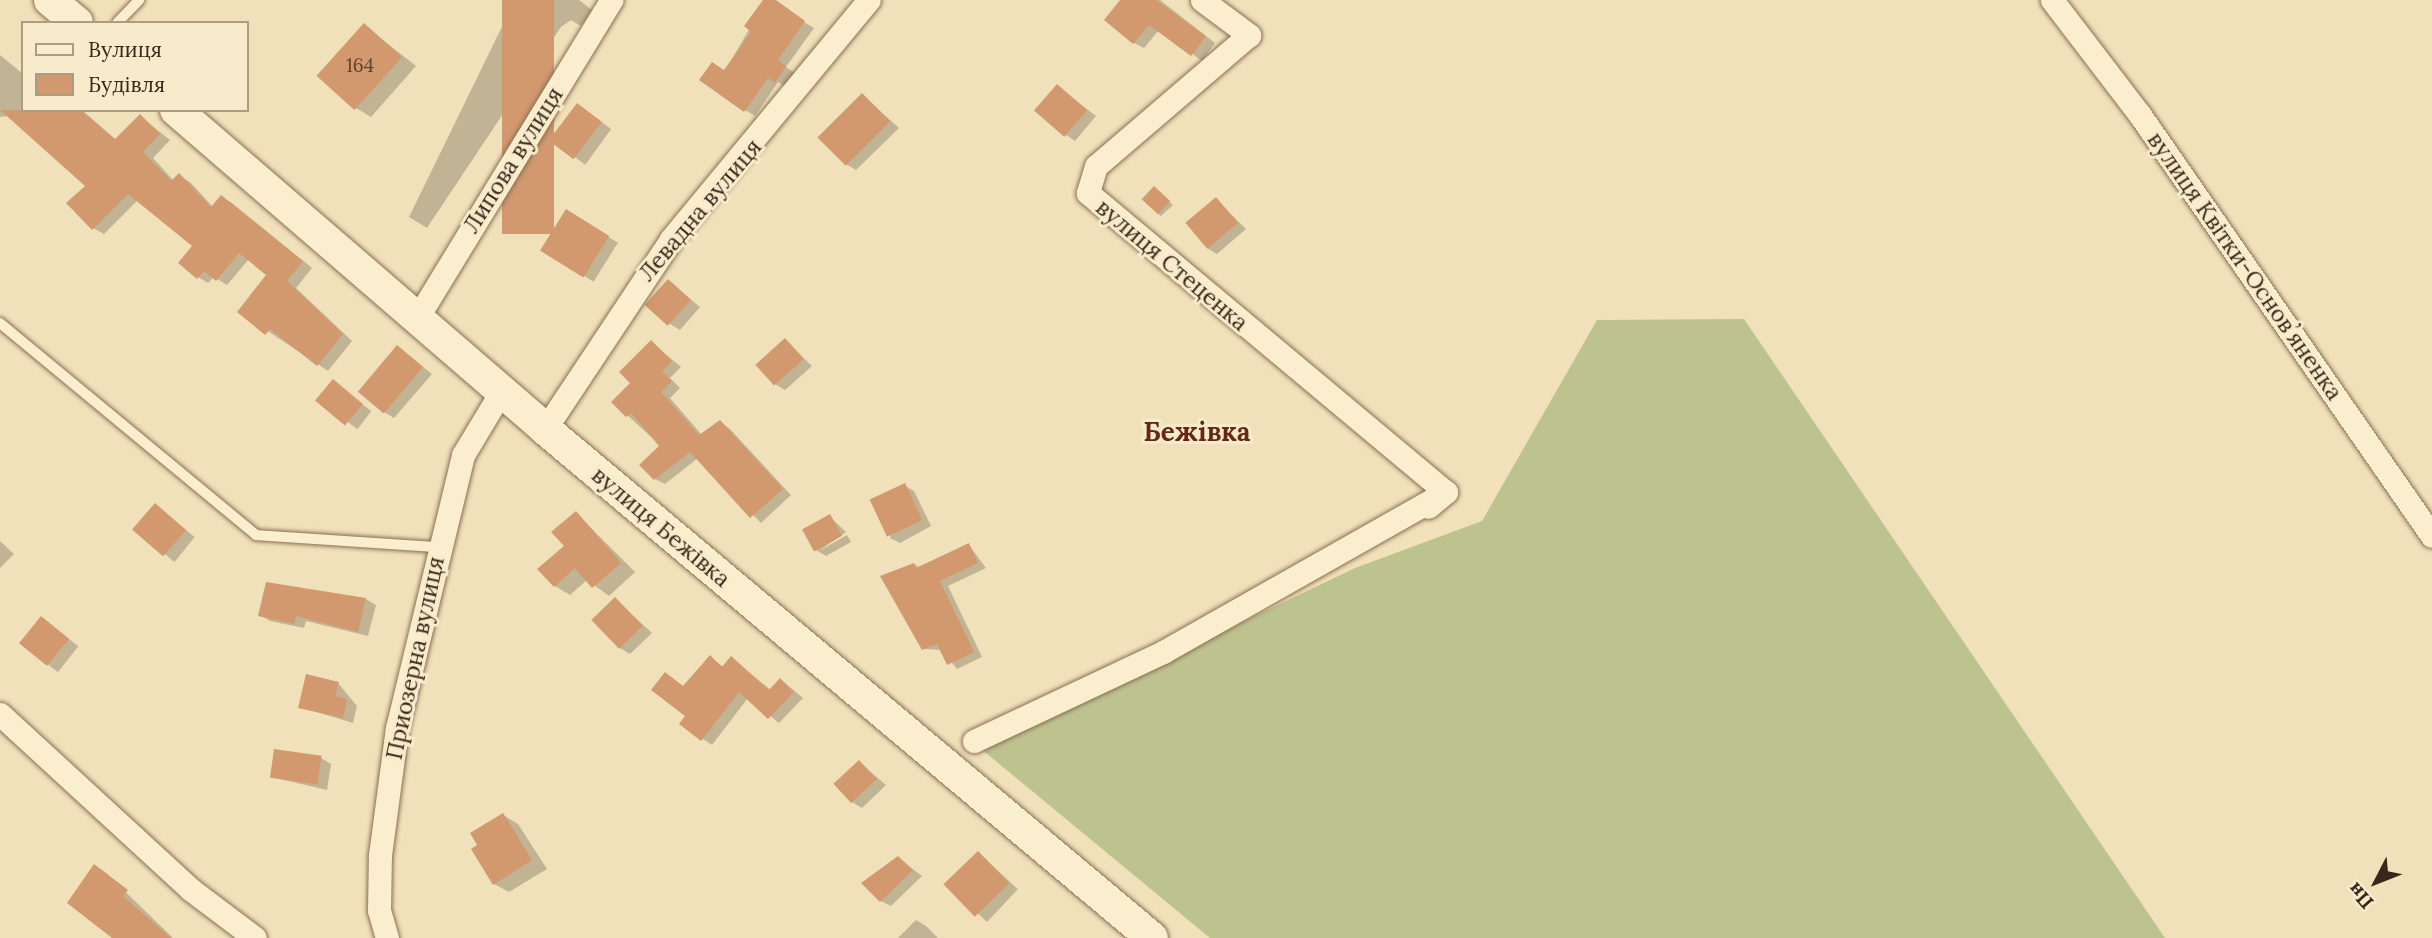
<!DOCTYPE html>
<html>
<head>
<meta charset="utf-8">
<style>
	body { margin:0 }
	#map { position:relative; width:2432px; height:938px; overflow:hidden; background:#f1e1bb; font-family:Lora,serif }
	div>[style] { position:absolute }
	[style*='--x'] { left:calc(var(--x)*1px); top:calc(var(--y)*1px); width:calc(var(--w)*1px); rotate:calc(var(--a)*1deg) }
	.cemetery>* { inset:0; background:#bdc38f }
	.shadow>* { inset:0; background:#0003; transform-origin:0 0 }
	.building>* { inset:0; background:#d2986e; transform-origin:0 0 }
	.roads { filter:drop-shadow(0 0 2px #897054) drop-shadow(0 0 2px #897054) }
	.service>* { height:10px; margin:-5px; padding:0 5px; transform-origin:5px; border-radius:5px; background:#fbeecf }
	.minor>* { height:23px; margin:-11.5px; padding:0 11.5px; transform-origin:11.5px; border-radius:11.5px; background:#fbeecf }
	.secondary>* { height:32px; margin:-16px; padding:0 16px; transform-origin:16px; border-radius:16px; background:#fbeecf }
	span { translate:-50% -50%; white-space:nowrap; text-align:center; line-height:1.15; -webkit-text-stroke:6px #f8ebcb; paint-order:stroke }
	.number-label { font-size:19px; color:#5e442f }
	.number-label span { -webkit-text-stroke-width:0 }
	.street-label { font-size:23px; color:#37281a }
	.quarter-label { font-size:26px; color:#672716; font-weight:700 }
	.legend { position:absolute; left:21px; top:21px; width:228px; height:91px; box-sizing:border-box; background:#f8ebcb; border:2px solid #ab9d84; margin:0; padding:9px 12px; list-style:none; font-size:21px; color:#37281a }
	.legend li { display:flex; align-items:center; gap:14px; height:35px }
	.legend b { width:35px; border:2px solid #ab9d84 }
	.north { position:absolute; left:2341px; top:847px; width:70px; height:70px; -webkit-text-stroke:5px #f8ebcb; paint-order:stroke; rotate:228deg; font-size:19px; font-weight:700; line-height:28px; text-align:center; color:#37281a }
	.north::after { content:''; display:block; margin:auto; width:24px; height:32px; background:#37281a; clip-path:polygon(50% 0,100% 100%,50% 72%,0 100%) }
</style>
</head>
<body>
<div id="map">
	<div class="cemetery">
		<i style="clip-path:polygon(1744px 319px,2165px 938px,1210px 938px,980px 748px,1355px 568px,1482px 521px,1597px 320px)"></i>
	</div>
	<div class="shadow">
		<i style="clip-path:polygon(515px 0,579px 0,592px 10px,581px 26px,571px 20px,561px 27px,427px 228px,409px 217px)"></i>
		<i style="clip-path:polygon(766px 0,814px 28px,786px 67px,795px 73px,786px 87px,778px 82px,755px 116px,745px 110px,725px 71px)"></i>
		<i style="clip-path:polygon(1122px 0,1160px 0,1215px 43px,1202px 61px,1159px 30px,1144px 48px,1134px 43px)"></i>
		<i style="clip-path:polygon(364px 25px,416px 66px,371px 117px,356px 108px)"></i>
		<i style="clip-path:polygon(0 55px,23px 74px,23px 110px,82px 110px,116px 140px,141px 117px,170px 140px,153px 158px,174px 181px,179px 176px,190px 182px,213px 207px,221px 197px,232px 203px,312px 268px,296px 288px,352px 341px,328px 371px,239px 312px,269px 275px,249px 259px,227px 285px,214px 277px,208px 283px,198px 277px,195px 246px,138px 200px,104px 234px,93px 228px,87px 186px,9px 116px,0 117px)"></i>
		<i style="clip-path:polygon(1058px 87px,1096px 116px,1075px 141px,1066px 135px)"></i>
		<i style="clip-path:polygon(862px 95px,899px 128px,856px 170px,846px 164px)"></i>
		<i style="left:578px;top:105px;width:41px;height:44px;rotate:36deg"></i>
		<i style="clip-path:polygon(1155px 188px,1173px 205px,1161px 216px,1157px 213px)"></i>
		<i style="clip-path:polygon(1217px 200px,1246px 229px,1217px 254px,1207px 248px)"></i>
		<i style="left:567px;top:211px;width:60px;height:46px;rotate:32deg"></i>
		<i style="clip-path:polygon(668px 281px,700px 307px,680px 330px,670px 324px)"></i>
		<i style="clip-path:polygon(785px 340px,812px 366px,785px 390px,775px 384px)"></i>
		<i style="clip-path:polygon(651px 342px,681px 367px,670px 378px,680px 388px,670px 398px,702px 435px,720px 422px,729px 428px,791px 495px,761px 523px,698px 458px,665px 484px,655px 479px,661px 446px,613px 402px,632px 383px)"></i>
		<i style="clip-path:polygon(398px 347px,432px 374px,394px 418px,384px 412px)"></i>
		<i style="left:333px;top:382px;width:48px;height:23px;rotate:37deg"></i>
		<i style="clip-path:polygon(904px 485px,914px 491px,931px 526px,900px 543px,890px 538px)"></i>
		<i style="left:155px;top:505px;width:51px;height:32px;rotate:39deg"></i>
		<i style="clip-path:polygon(576px 513px,635px 572px,609px 596px,587px 580px,570px 595px,555px 586px)"></i>
		<i style="clip-path:polygon(829px 516px,846px 532px,819px 551px,847px 535px,851px 542px,826px 556px,816px 550px)"></i>
		<i style="clip-path:polygon(0 541px,14px 554px,0 568px)"></i>
		<i style="clip-path:polygon(969px 545px,986px 568px,948px 586px,982px 657px,957px 669px,942px 650px,924px 649px,914px 564px,920px 568px)"></i>
		<i style="clip-path:polygon(267px 584px,366px 599px,376px 605px,368px 636px,306px 621px,304px 628px,270px 621px,260px 615px)"></i>
		<i style="clip-path:polygon(615px 599px,652px 633px,630px 654px,620px 648px)"></i>
		<i style="left:42px;top:618px;width:46px;height:33px;rotate:38deg"></i>
		<i style="clip-path:polygon(710px 658px,724px 667px,731px 659px,771px 690px,781px 680px,803px 698px,779px 723px,748px 698px,712px 745px,681px 724px,687px 716px,684px 687px)"></i>
		<i style="clip-path:polygon(338px 683px,357px 706px,353px 723px,300px 707px)"></i>
		<i style="clip-path:polygon(321px 758px,331px 764px,327px 790px,271px 777px)"></i>
		<i style="clip-path:polygon(859px 762px,886px 785px,862px 808px,852px 802px)"></i>
		<i style="clip-path:polygon(503px 815px,518px 824px,547px 869px,509px 892px,494px 884px)"></i>
		<i style="left:979px;top:853px;width:53px;height:45px;rotate:43deg"></i>
		<i style="clip-path:polygon(898px 858px,922px 876px,891px 906px,881px 901px)"></i>
		<i style="clip-path:polygon(95px 866px,105px 872px,173px 938px,128px 938px)"></i>
		<i style="clip-path:polygon(916px 920px,926px 926px,938px 938px,898px 938px)"></i>
	</div>
	<div class="building">
		<i style="left:502px;top:0;width:52px;height:234px"></i>
		<i style="clip-path:polygon(763px 0,776px 0,805px 21px,778px 60px,786px 66px,775px 83px,768px 78px,744px 112px,699px 80px,712px 62px,724px 70px,751px 32px,744px 26px)"></i>
		<i style="clip-path:polygon(1120px 0,1156px 0,1206px 36px,1191px 56px,1149px 25px,1133px 44px,1104px 20px)"></i>
		<i style="left:364px;top:23px;width:51px;height:71px;rotate:42deg"></i>
		<i style="left:1057px;top:84px;width:40px;height:35px;rotate:41deg"></i>
		<i style="left:862px;top:93px;width:40px;height:63px;rotate:45deg"></i>
		<i style="left:577px;top:103px;width:31px;height:47px;rotate:37deg"></i>
		<i style="clip-path:polygon(0 110px,81px 110px,115px 139px,140px 114px,160px 134px,143px 152px,171px 181px,179px 173px,211px 207px,221px 195px,303px 261px,287px 281px,343px 334px,317px 366px,270px 329px,265px 335px,237px 312px,266px 275px,239px 253px,216px 281px,204px 271px,197px 279px,178px 263px,192px 246px,128px 194px,92px 230px,66px 203px,85px 186px)"></i>
		<i style="left:1154px;top:186px;width:22px;height:18px;rotate:43deg"></i>
		<i style="left:1216px;top:197px;width:34px;height:40px;rotate:50deg"></i>
		<i style="left:566px;top:209px;width:51px;height:49px;rotate:32deg"></i>
		<i style="left:668px;top:279px;width:31px;height:35px;rotate:42deg"></i>
		<i style="left:785px;top:338px;width:28px;height:40px;rotate:48deg"></i>
		<i style="clip-path:polygon(651px 340px,672px 361px,662px 371px,672px 381px,661px 392px,699px 435px,720px 420px,783px 489px,750px 518px,690px 452px,654px 480px,639px 465px,659px 446px,631px 413px,626px 417px,611px 402px,630px 383px,619px 372px)"></i>
		<i style="left:397px;top:345px;width:34px;height:61px;rotate:40deg"></i>
		<i style="left:333px;top:379px;width:39px;height:28px;rotate:40deg"></i>
		<i style="left:905px;top:483px;width:41px;height:39px;rotate:65deg"></i>
		<i style="left:155px;top:503px;width:41px;height:35px;rotate:41deg"></i>
		<i style="clip-path:polygon(576px 511px,621px 563px,592px 588px,575px 568px,554px 587px,537px 569px,564px 546px,551px 532px)"></i>
		<i style="left:830px;top:514px;width:25px;height:32px;rotate:61deg"></i>
		<i style="clip-path:polygon(969px 543px,978px 563px,940px 581px,974px 652px,947px 665px,937px 644px,922px 650px,880px 576px,914px 563px,916px 568px)"></i>
		<i style="clip-path:polygon(266px 582px,366px 598px,358px 632px,296px 616px,294px 624px,258px 616px)"></i>
		<i style="left:615px;top:597px;width:40px;height:33px;rotate:46deg"></i>
		<i style="left:41px;top:616px;width:36px;height:35px;rotate:39deg"></i>
		<i style="clip-path:polygon(710px 655px,722px 667px,731px 656px,769px 690px,780px 678px,794px 692px,768px 719px,739px 692px,701px 741px,679px 724px,685px 716px,651px 690px,665px 672px,683px 686px)"></i>
		<i style="clip-path:polygon(306px 674px,339px 682px,335px 696px,347px 699px,343px 718px,298px 708px)"></i>
		<i style="left:274px;top:749px;width:48px;height:29px;rotate:8deg"></i>
		<i style="left:859px;top:760px;width:26px;height:35px;rotate:47deg"></i>
		<i style="clip-path:polygon(503px 813px,532px 860px,493px 885px,471px 849px,477px 845px,470px 833px)"></i>
		<i style="left:978px;top:851px;width:45px;height:48px;rotate:46deg"></i>
		<i style="clip-path:polygon(898px 856px,913px 870px,880px 902px,861px 883px)"></i>
		<i style="clip-path:polygon(94px 864px,128px 890px,123px 896px,171px 938px,112px 938px,67px 903px)"></i>
	</div>
	<div class="roads">
		<div class="service">
			<i style="--x:117;--y:23;--w:32;--a:-46"></i>
			<i style="--x:0;--y:323;--w:332;--a:39.6"></i>
			<i style="--x:256;--y:535;--w:182;--a:3.8"></i>
		</div>
		<div class="minor">
			<i style="--x:1202;--y:0;--w:59;--a:36.7"></i>
			<i style="--x:1249;--y:35;--w:201;--a:139.4"></i>
			<i style="--x:1096;--y:166;--w:28;--a:107"></i>
			<i style="--x:1088;--y:193;--w:466;--a:39.9"></i>
			<i style="--x:2052;--y:0;--w:145;--a:52.6"></i>
			<i style="--x:2140;--y:115;--w:512;--a:55.26"></i>
			<i style="--x:416;--y:320;--w:375;--a:-58.6"></i>
			<i style="--x:545;--y:429;--w:228;--a:-56.4"></i>
			<i style="--x:671;--y:239;--w:310;--a:-50.4"></i>
			<i style="--x:0;--y:714;--w:258;--a:42.6"></i>
			<i style="--x:190;--y:889;--w:81;--a:37"></i>
			<i style="--x:974;--y:741;--w:209;--a:-25.2"></i>
			<i style="--x:1163;--y:652;--w:325;--a:-29.5"></i>
			<i style="--x:1446;--y:492;--w:23;--a:140"></i>
			<i style="--x:387;--y:938;--w:29;--a:-106"></i>
			<i style="--x:379;--y:910;--w:55;--a:-89"></i>
			<i style="--x:380;--y:855;--w:128;--a:-82.4"></i>
			<i style="--x:397;--y:728;--w:281;--a:-76.4"></i>
			<i style="--x:463;--y:455;--w:76;--a:-59"></i>
		</div>
		<div class="secondary">
			<i style="--x:50;--y:0;--w:35;--a:40"></i>
			<i style="--x:176;--y:110;--w:488;--a:40.8"></i>
			<i style="--x:545;--y:429;--w:792;--a:39.98"></i>
		</div>
	</div>
	<div class="number-label">
		<span style="left:360px;top:66px">164</span>
	</div>
	<div class="street-label">
		<span style="left:513px;top:160px;rotate:-58deg">Липова вулиця</span>
		<span style="left:700px;top:210px;rotate:-50deg">Левадна вулиця</span>
		<span style="left:1172px;top:265px;rotate:40deg">вулиця Стеценка</span>
		<span style="left:2245px;top:266px;rotate:55deg">вулиця Квітки-Основʼяненка</span>
		<span style="left:661px;top:527px;rotate:40deg">вулиця Бежівка</span>
		<span style="left:415px;top:658px;rotate:-78deg">Приозерна вулиця</span>
	</div>
	<div class="quarter-label">
		<span style="left:1197px;top:432px">Бежівка</span>
	</div>
	<ul class="legend">
	<li><b style="height:9px;background:#fbeecf"></b>Вулиця</li>
	<li><b style="height:19px;background:#d2986e"></b>Будівля</li>
	</ul>
	<div class="north">Пн</div>
</div>
</body>
</html>
